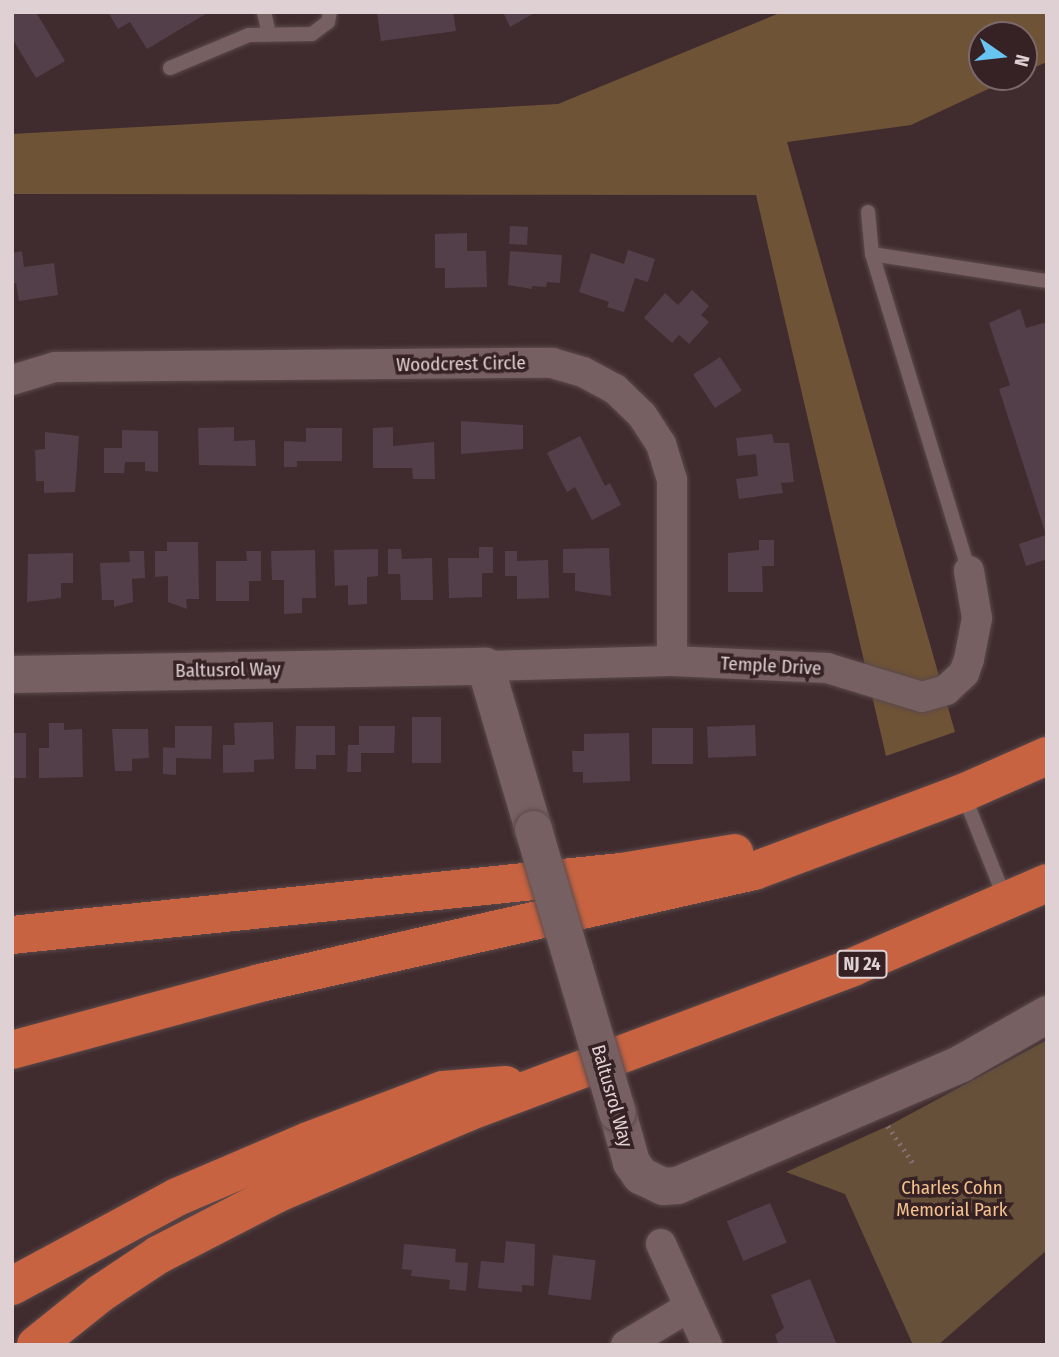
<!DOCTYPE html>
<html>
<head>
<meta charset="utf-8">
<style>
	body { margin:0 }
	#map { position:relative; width:1059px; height:1357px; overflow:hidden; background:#402c2e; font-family:"Fira Sans Condensed",sans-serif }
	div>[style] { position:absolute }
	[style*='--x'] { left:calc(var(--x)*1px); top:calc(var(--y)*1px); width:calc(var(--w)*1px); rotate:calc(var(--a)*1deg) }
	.green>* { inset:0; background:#665039 }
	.forest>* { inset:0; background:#6f5336 }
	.building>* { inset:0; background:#523f4a; transform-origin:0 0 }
	.path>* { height:4.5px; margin-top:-2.25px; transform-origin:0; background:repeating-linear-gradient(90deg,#827072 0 2px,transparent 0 7px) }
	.roads { filter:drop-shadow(0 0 2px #5b494b) drop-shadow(0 0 2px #5b494b) }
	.service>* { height:14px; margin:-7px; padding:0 7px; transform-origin:7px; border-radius:7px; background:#776062 }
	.minor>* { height:30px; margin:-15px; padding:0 15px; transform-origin:15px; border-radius:15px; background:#776062 }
	.tertiary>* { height:37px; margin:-18.5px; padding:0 18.5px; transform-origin:18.5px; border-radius:18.5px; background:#776062 }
	.motorway>* { height:38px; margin:-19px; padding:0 19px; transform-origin:19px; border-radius:19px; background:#c76341 }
	.bridges { filter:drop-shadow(0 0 2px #5b494b) drop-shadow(0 0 2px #5b494b) }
	.tertiary-bridge>* { height:37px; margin:-18.5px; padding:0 18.5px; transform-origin:18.5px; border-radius:18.5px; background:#776062 }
	span { translate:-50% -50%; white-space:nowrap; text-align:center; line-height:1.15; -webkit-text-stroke:7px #362224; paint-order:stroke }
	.shield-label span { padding:2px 5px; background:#362224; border:2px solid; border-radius:5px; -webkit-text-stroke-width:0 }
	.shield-label { font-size:18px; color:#dfd1d3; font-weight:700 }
	.street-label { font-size:19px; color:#dfd1d3 }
	.park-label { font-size:19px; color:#f2c18d }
	.frame { position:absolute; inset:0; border:14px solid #dfd1d3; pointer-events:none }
	.north { position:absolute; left:968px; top:21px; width:70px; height:70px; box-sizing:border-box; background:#362224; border:2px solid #7a686a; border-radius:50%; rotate:104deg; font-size:19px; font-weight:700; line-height:28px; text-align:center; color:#dfd1d3 }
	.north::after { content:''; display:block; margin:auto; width:24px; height:32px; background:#68c4f0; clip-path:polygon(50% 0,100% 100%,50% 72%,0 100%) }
</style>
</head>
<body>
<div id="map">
	<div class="green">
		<i style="clip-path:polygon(1047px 1040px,1047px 1250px,938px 1345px,913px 1345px,845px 1194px,786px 1172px,888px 1126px)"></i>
	</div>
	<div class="forest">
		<i style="clip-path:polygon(782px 12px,1047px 12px,1047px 62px,1024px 72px,1024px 35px,982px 35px,982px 77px,1014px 77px,911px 125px,787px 142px,955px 732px,886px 756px,756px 195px,12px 194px,12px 134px,558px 104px)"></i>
	</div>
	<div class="building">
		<i style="clip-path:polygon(12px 12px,36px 12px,65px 61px,36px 78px,12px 38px)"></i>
		<i style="clip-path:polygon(108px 12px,209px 12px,147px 49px,130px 22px,118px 29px)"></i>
		<i style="clip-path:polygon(377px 12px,453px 12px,456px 31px,381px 41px)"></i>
		<i style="clip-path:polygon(503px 12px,536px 12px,510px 27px)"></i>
		<i style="left:510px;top:226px;width:18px;height:18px;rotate:3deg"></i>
		<i style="clip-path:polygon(467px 233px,467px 251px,486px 251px,487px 287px,445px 288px,445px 268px,435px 268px,435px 234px)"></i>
		<i style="clip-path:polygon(628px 250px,655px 259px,648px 282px,635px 278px,624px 312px,607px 307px,609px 302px,579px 292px,591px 253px,624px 264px)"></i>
		<i style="clip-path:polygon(22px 251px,24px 267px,54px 263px,58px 295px,19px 301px,16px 283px,12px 284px,12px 253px)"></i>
		<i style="clip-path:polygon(510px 251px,562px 255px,560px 283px,547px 282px,546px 287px,532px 286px,532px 289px,508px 285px)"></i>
		<i style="clip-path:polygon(692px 290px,709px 306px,701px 315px,709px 322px,689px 344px,679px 335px,672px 343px,644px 318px,665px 293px,678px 305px)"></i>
		<i style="clip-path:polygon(1020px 309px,1026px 328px,1047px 322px,1047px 559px,1026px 566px,1019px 544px,1046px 535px,999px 389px,1010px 385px,989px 323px)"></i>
		<i style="left:720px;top:357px;width:40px;height:32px;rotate:57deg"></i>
		<i style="clip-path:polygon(461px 421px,523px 425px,523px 449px,461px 454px)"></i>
		<i style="clip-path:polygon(234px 427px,234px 441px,255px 440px,256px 466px,199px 465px,198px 428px)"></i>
		<i style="clip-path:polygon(393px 427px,393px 446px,434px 442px,435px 479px,413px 479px,412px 468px,373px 468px,373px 428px)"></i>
		<i style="clip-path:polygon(306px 428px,342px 428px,342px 461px,297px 461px,297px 467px,284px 467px,284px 441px,306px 442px)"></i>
		<i style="clip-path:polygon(122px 430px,158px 431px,158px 472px,145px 471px,145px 462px,125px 462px,124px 473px,104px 473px,104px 448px,122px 448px)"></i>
		<i style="clip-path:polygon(45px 432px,79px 436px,75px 492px,44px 493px,44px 481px,36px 481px,35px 450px,45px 449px)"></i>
		<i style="clip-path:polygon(772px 434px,774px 443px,789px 443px,794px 482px,781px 483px,783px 493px,739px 499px,736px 479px,758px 476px,756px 454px,738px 456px,736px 438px)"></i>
		<i style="clip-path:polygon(580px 436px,605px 486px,610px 483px,621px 505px,592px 520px,575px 487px,567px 492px,547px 453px)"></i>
		<i style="clip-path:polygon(759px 540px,774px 540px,774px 566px,762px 566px,763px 592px,728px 592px,728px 553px,759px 550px)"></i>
		<i style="clip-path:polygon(167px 542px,198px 542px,199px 599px,186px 599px,187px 609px,168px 602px,168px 576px,155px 577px,155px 551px,167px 551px)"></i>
		<i style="clip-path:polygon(479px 547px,493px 547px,493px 573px,482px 573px,482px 597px,449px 598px,448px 558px,479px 558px)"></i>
		<i style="clip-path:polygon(609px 548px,611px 596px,575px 591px,575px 573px,563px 573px,563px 549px)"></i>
		<i style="clip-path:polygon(378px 549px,378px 576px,367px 577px,367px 604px,348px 605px,348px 585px,335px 586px,334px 550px)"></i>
		<i style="clip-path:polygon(388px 549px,401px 549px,402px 559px,432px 558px,433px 600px,401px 600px,400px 574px,388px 574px)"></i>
		<i style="clip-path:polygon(315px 550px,316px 598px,302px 598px,302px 613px,284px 614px,284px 580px,272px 580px,271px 551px)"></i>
		<i style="clip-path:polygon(129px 551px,144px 551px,145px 578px,132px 579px,133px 602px,114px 607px,114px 600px,102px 600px,100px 563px,130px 562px)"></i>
		<i style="clip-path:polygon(246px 551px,261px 551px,261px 581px,249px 581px,249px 601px,216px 601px,216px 561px,247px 561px)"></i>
		<i style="clip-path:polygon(505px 551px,517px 551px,517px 561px,548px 560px,549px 598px,517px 599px,517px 576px,505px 576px)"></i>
		<i style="clip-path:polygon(73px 553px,73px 583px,61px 583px,61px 598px,27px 602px,28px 554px)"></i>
		<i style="left:441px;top:717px;width:46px;height:29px;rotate:90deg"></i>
		<i style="clip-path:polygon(273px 722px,274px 759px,254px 760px,254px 772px,223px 773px,223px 745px,235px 745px,234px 723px)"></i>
		<i style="clip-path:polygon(49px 723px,64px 723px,64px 730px,82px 729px,83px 777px,39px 778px,39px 748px,49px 748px)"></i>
		<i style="left:755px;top:725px;width:31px;height:48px;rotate:88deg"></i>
		<i style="clip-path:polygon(175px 726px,212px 726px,211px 759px,176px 758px,176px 775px,163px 774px,163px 747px,175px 748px)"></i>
		<i style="clip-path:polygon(296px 726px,335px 726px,335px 755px,316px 755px,316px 769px,295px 769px)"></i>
		<i style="clip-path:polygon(359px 726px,395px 726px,394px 753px,361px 753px,361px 772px,347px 772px,348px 745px,359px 745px)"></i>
		<i style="left:652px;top:728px;width:41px;height:36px"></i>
		<i style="clip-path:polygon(112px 729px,148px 729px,149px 758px,132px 759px,132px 771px,115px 771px)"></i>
		<i style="left:12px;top:733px;width:14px;height:45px"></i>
		<i style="clip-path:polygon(629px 733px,630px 781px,583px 783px,583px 772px,573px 772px,572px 751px,584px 751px,584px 734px)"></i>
		<i style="left:770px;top:1203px;width:43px;height:47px;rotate:67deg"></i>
		<i style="clip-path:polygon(506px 1241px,535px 1244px,534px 1286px,522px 1285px,522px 1292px,478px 1288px,481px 1261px,504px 1263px)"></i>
		<i style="clip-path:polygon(404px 1244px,456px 1249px,455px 1262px,468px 1263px,466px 1291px,449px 1289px,450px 1280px,411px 1276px,412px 1270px,402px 1269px)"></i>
		<i style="left:553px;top:1255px;width:43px;height:40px;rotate:7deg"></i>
		<i style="clip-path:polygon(810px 1279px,837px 1345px,779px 1345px,775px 1335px,784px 1328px,771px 1295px)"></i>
	</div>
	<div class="path">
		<i style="--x:888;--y:1126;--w:45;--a:56"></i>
	</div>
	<div class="roads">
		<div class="service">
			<i style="--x:264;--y:12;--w:22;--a:77"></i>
			<i style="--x:170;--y:68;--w:86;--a:-22.7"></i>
			<i style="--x:249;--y:35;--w:63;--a:-0.9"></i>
			<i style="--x:312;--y:34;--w:20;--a:-37"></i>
			<i style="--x:328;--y:22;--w:10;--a:-79"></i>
			<i style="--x:868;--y:212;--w:42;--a:84.6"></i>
			<i style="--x:872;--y:254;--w:177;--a:8.8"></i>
			<i style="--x:872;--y:254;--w:332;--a:73"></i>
			<i style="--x:963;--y:793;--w:116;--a:68.3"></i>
		</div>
		<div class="minor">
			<i style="--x:12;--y:380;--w:45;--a:-16.8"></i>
			<i style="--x:55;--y:367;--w:497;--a:-0.5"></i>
			<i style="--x:552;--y:363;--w:32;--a:16"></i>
			<i style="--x:583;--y:372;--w:36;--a:28"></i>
			<i style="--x:615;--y:389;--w:37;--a:44"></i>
			<i style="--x:642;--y:415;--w:35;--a:57"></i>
			<i style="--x:661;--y:444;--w:38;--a:73"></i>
			<i style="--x:672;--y:480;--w:181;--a:90"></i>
			<i style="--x:485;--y:666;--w:187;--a:-1.5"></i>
			<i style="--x:672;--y:661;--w:155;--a:2.6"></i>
			<i style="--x:827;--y:668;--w:99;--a:17"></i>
			<i style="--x:922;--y:697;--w:25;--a:-16"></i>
			<i style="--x:946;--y:690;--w:25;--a:-43"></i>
			<i style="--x:964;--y:673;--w:15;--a:-70"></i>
			<i style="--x:969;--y:659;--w:42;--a:-79"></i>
			<i style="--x:977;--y:618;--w:48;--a:-99.7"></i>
			<i style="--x:661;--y:1244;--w:111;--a:65.5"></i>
			<i style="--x:626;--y:1345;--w:74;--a:-31.1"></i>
		</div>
		<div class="tertiary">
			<i style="--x:12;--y:674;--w:473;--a:-1"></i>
			<i style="--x:485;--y:666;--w:170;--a:73.6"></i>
			<i style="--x:617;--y:1112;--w:52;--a:74.4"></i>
			<i style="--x:631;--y:1162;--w:16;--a:55"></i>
			<i style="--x:640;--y:1175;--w:25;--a:26"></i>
			<i style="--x:663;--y:1186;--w:14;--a:-4"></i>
			<i style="--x:677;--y:1185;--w:309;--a:-23.2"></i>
			<i style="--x:961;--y:1063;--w:99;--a:-29.7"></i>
		</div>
		<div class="motorway">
			<i style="--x:12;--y:935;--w:612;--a:-5.91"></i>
			<i style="--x:621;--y:872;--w:115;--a:-9.5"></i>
			<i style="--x:12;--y:1050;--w:257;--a:-15.1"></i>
			<i style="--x:260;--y:983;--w:507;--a:-12.77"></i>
			<i style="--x:754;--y:871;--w:223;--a:-20.5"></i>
			<i style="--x:963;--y:793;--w:92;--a:-23.8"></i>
			<i style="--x:12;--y:1286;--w:187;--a:-28.3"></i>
			<i style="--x:177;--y:1197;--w:142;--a:-23.1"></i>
			<i style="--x:308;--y:1141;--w:144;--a:-20.7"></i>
			<i style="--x:443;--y:1090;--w:63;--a:-4.5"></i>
			<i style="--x:36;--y:1345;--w:83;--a:-38.7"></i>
			<i style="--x:101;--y:1293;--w:69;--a:-33.7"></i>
			<i style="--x:158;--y:1255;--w:133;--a:-27.3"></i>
			<i style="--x:276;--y:1194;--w:209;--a:-23.1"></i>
			<i style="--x:468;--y:1112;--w:411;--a:-20.6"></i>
			<i style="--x:853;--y:967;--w:211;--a:-23.4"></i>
		</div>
	</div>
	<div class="bridges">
		<div class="tertiary-bridge">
			<i style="--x:533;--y:829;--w:295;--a:73.5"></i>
		</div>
	</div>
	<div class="shield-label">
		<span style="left:862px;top:964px">NJ 24</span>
	</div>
	<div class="street-label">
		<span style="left:461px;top:364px;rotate:-1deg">Woodcrest Circle</span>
		<span style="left:771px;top:666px;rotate:3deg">Temple Drive</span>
		<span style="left:228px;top:670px;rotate:-1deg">Baltusrol Way</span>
		<span style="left:612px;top:1096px;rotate:74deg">Baltusrol Way</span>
	</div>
	<div class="park-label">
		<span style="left:952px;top:1199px">Charles Cohn<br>Memorial Park</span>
	</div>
	<div class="frame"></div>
	<div class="north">N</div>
</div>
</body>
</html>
